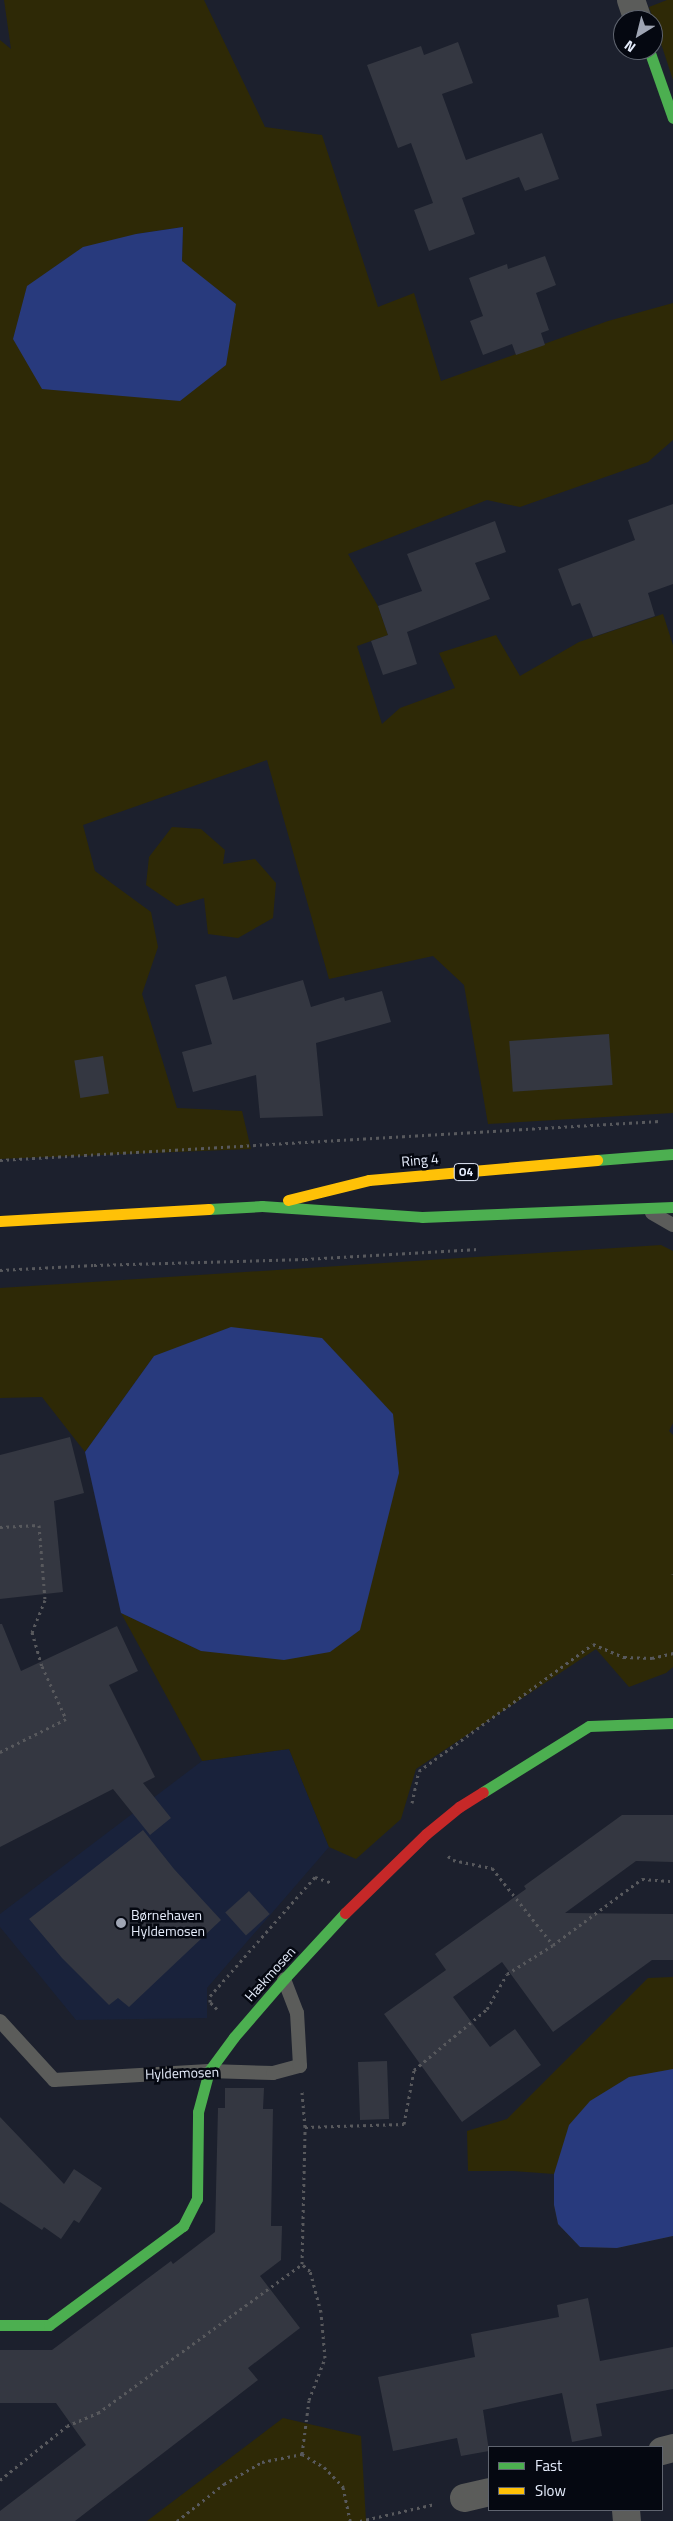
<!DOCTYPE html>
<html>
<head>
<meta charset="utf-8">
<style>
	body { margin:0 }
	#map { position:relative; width:673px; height:2521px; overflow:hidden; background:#1c202d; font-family:"Titillium Web",sans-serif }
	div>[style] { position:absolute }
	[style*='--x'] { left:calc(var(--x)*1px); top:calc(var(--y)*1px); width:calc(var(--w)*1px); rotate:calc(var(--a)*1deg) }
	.built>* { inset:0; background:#19223b }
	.green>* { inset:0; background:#2e2906 }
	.water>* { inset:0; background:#283a7d }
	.building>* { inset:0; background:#343741; transform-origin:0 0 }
	.path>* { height:3px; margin-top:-1.5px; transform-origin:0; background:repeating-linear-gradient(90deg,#58595d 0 2.5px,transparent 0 6.5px) }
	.lane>* { height:14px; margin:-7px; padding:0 7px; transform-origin:7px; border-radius:7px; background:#5b5c5a }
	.street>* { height:28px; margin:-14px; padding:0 14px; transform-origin:14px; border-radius:14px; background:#5b5c5a }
	.fast>* { height:11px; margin:-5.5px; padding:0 5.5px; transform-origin:5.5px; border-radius:5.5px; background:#4caf50 }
	.slow>* { height:11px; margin:-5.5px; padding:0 5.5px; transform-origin:5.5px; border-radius:5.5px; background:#ffc107 }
	.jam>* { height:11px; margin:-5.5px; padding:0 5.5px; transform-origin:5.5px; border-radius:5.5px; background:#c62828 }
	.dots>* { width:14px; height:14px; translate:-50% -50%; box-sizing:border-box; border:2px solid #050811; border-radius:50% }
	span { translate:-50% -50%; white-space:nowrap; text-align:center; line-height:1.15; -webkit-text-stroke:5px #050811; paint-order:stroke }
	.shield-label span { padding:1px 4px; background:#050811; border:1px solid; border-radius:4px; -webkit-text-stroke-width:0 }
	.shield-label { font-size:12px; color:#e6edfc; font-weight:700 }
	.street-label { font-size:14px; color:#e6edfc }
	.poi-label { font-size:14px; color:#e6edfc }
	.left { translate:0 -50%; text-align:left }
	.legend { position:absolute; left:488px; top:2446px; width:175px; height:65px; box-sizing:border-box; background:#050811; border:1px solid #5f646f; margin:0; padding:6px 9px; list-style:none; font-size:15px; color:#e6edfc }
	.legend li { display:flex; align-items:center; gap:10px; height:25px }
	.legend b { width:25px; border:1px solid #5f646f }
	.north { position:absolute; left:613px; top:10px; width:50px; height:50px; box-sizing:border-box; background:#050811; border:1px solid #5f646f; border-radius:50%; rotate:216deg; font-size:14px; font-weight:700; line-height:20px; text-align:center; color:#e6edfc }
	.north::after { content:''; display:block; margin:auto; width:18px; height:22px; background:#9fa5b4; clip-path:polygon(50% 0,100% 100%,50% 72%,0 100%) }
</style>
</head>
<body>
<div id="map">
	<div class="built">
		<i style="clip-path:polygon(289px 1749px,329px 1847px,207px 1988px,207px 2018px,76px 2020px,0 1927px,0 1914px,202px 1761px)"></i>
	</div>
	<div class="green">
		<i style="clip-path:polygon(evenodd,4px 0,204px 0,265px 127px,322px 135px,378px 307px,414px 293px,441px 381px,608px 321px,673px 303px,673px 440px,648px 462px,520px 507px,487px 500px,348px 554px,378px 606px,388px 635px,357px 646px,382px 724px,400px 708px,455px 688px,439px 653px,496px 635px,520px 676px,579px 642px,663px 614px,673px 645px,673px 1113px,488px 1124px,464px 985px,433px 956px,329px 979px,267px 760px,83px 825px,95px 871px,151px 912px,158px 947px,142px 994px,177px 1108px,242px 1111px,251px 1149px,0 1159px,0 40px,11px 49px,4px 0,183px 227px,182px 261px,136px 234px,183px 227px)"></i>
		<i style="clip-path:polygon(667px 0,673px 0,673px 80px,649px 7px)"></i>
		<i style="clip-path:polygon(172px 827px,201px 829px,225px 850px,223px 864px,255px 859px,276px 883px,273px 918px,238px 938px,208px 934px,204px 898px,177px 906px,146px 885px,149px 857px)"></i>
		<i style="clip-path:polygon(661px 1245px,673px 1251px,673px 1423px,669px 1431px,673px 1435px,673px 1667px,666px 1673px,629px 1687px,596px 1649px,416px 1769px,401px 1819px,356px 1859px,329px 1847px,289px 1749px,202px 1761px,121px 1613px,201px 1651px,154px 1356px,85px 1452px,42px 1397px,0 1398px,0 1288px)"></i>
		<i style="clip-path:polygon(673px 1977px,673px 2236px,617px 2248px,580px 2247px,558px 2224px,554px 2205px,554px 2174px,513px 2171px,468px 2171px,467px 2131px,507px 2119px,648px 1978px)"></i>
		<i style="clip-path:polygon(283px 2418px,361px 2436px,366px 2521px,147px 2521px)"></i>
	</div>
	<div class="water">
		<i style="clip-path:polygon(183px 227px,182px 261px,236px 304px,226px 365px,180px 401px,42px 389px,13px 339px,27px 286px,83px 247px,136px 234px)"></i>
		<i style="clip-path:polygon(231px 1327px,322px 1338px,393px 1414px,399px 1473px,360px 1630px,330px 1652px,284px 1660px,201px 1651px,121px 1613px,85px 1452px,154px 1356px)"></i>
		<i style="clip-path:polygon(673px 2069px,673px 2236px,617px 2248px,580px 2247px,558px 2224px,554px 2205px,554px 2174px,569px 2125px,590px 2101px,629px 2077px)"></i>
	</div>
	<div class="building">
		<i style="clip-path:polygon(458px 42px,473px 83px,442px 94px,466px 160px,542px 133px,559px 179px,525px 191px,519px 177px,462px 198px,475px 234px,429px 251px,414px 210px,433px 203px,411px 143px,398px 148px,367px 65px,421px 46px,424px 55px)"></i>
		<i style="clip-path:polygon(545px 256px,556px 285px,536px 293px,549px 330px,541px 333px,545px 345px,516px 355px,512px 344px,483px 355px,470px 321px,483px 316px,469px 278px,507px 264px,508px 269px)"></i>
		<i style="clip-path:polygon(673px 504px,673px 584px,648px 593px,655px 616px,593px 637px,580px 603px,572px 606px,558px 569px,635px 540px,628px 520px)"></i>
		<i style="clip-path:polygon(495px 521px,506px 552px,475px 563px,490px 599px,407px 632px,417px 664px,383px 675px,371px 641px,388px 635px,378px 606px,422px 591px,407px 554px)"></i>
		<i style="clip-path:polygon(226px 976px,233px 1000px,303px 980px,311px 1007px,344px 997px,345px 1001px,382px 991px,391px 1022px,316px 1043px,323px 1116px,260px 1118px,256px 1075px,193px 1092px,182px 1052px,212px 1044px,195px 985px)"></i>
		<i style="left:609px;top:1034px;width:51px;height:100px;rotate:86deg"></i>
		<i style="left:103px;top:1056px;width:38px;height:29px;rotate:81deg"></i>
		<i style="clip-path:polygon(70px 1437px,84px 1493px,54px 1501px,63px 1592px,0 1599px,0 1455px)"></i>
		<i style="clip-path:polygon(0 1624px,2px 1624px,21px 1671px,117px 1626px,138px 1671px,109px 1685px,155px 1777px,143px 1783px,171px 1818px,150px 1835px,113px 1789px,0 1847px)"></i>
		<i style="clip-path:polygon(622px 1815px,673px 1815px,673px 1862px,636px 1861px,565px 1913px,673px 1914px,673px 1960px,652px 1960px,553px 2032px,502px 1962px,453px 1997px,490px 2047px,515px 2029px,541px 2065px,462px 2122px,384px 2014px,446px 1970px,435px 1954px,526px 1889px,524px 1886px)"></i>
		<i style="clip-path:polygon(143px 1830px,174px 1869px,221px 1920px,129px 2007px,118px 1998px,109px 2005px,62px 1958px,29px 1919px)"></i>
		<i style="left:249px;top:1891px;width:31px;height:32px;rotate:48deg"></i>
		<i style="left:387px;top:2061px;width:58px;height:29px;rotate:88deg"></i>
		<i style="clip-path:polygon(225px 2088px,264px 2088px,263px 2109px,273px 2109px,271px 2226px,282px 2226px,281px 2260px,260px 2276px,300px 2328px,248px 2368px,258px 2380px,75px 2521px,0 2521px,0 2511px,86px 2445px,56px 2403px,0 2403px,0 2350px,52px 2350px,171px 2261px,173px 2264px,215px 2232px,218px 2108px,225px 2108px)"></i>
		<i style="clip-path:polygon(0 2117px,64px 2184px,74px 2169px,102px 2188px,79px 2223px,74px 2220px,61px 2239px,44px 2227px,42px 2230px,0 2202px)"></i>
		<i style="clip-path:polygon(588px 2298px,600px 2361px,673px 2347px,673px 2389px,596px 2404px,602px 2436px,572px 2442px,562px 2393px,483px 2410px,489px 2451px,461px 2456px,457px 2438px,393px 2451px,378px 2377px,475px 2357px,471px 2334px,559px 2317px,557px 2305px)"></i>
	</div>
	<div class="path">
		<i style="--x:0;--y:1160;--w:661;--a:-3.38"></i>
		<i style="--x:0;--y:1270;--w:94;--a:-3"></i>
		<i style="--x:94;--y:1265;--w:211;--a:-1.6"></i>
		<i style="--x:305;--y:1259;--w:174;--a:-3.3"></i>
		<i style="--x:0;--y:1527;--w:39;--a:-3"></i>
		<i style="--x:39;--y:1525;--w:75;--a:85.4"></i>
		<i style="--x:45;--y:1600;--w:35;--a:112"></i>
		<i style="--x:32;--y:1632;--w:35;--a:74"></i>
		<i style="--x:42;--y:1666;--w:58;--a:65.6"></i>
		<i style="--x:66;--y:1719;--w:74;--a:153.4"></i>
		<i style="--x:673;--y:1573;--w:1;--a:90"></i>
		<i style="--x:412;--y:1803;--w:33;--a:-78"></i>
		<i style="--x:419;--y:1771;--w:215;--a:-36.1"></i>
		<i style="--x:593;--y:1644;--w:34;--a:23"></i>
		<i style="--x:624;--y:1657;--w:28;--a:2"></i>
		<i style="--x:652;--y:1658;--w:22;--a:-13"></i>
		<i style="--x:448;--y:1856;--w:6;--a:39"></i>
		<i style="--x:453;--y:1860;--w:40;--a:12"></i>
		<i style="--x:492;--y:1868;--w:98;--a:51.6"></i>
		<i style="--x:217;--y:2009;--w:10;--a:-135"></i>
		<i style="--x:210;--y:2002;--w:6;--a:-90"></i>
		<i style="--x:210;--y:1996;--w:159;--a:-48.6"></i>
		<i style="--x:315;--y:1877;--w:18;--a:19"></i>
		<i style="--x:305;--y:2127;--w:99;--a:-1.7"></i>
		<i style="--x:404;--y:2124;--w:55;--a:-79.5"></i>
		<i style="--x:414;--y:2070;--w:95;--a:-39.9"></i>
		<i style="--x:487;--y:2009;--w:40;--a:-60.3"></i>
		<i style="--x:507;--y:1974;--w:54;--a:-32.2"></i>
		<i style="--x:553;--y:1945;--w:111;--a:-36.6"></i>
		<i style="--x:642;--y:1879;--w:31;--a:4"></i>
		<i style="--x:302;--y:2454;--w:54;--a:-82.6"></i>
		<i style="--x:309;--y:2400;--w:45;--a:-69.1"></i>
		<i style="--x:325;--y:2358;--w:46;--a:-95"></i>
		<i style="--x:321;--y:2312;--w:42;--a:-105"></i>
		<i style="--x:310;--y:2271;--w:11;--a:-139"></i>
		<i style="--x:0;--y:2480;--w:86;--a:-38.9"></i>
		<i style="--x:67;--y:2426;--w:34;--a:-23"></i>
		<i style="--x:98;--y:2413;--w:253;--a:-36.1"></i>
		<i style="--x:302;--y:2264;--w:137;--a:-88.7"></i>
		<i style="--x:305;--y:2127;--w:36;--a:-95"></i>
		<i style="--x:177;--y:2521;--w:60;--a:-38.2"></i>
		<i style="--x:224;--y:2484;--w:44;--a:-30.1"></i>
		<i style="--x:262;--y:2462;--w:41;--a:-11.3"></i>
		<i style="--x:302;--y:2454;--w:26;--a:31"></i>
		<i style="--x:324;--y:2467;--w:28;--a:46"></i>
		<i style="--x:343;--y:2487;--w:35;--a:78"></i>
		<i style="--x:360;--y:2521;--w:77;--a:-12.8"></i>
	</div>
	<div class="lane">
		<i style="--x:652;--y:1213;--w:24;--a:30"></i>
		<i style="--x:0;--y:2021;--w:80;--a:47.5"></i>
		<i style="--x:54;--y:2080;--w:155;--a:-3.3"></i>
		<i style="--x:209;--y:2071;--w:64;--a:1.8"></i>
		<i style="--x:273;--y:2073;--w:28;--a:-15"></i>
		<i style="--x:300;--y:2066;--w:53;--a:-93.2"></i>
		<i style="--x:297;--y:2013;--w:36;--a:-111"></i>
	</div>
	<div class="street">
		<i style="--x:631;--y:0;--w:21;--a:71"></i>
		<i style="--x:662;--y:2451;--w:11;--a:-15"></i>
		<i style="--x:464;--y:2498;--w:26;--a:-13"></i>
		<i style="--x:626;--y:2510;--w:11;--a:85"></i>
	</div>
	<div class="fast">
		<i style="--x:649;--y:50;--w:72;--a:70.6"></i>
		<i style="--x:597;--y:1160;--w:76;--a:-4.5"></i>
		<i style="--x:209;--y:1209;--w:53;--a:-3.2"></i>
		<i style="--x:262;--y:1206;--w:160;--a:3.9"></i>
		<i style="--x:422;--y:1217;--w:251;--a:-2.3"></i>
		<i style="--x:483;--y:1792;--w:125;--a:-31.9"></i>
		<i style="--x:589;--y:1726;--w:84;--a:-2"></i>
		<i style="--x:0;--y:2325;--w:49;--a:0"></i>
		<i style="--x:49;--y:2325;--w:167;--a:-36.5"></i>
		<i style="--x:183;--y:2226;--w:30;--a:-63"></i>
		<i style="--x:197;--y:2199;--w:87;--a:-89.3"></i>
		<i style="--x:198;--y:2112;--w:42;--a:-75"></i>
		<i style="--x:209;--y:2071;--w:42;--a:-53.7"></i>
		<i style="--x:234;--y:2037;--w:77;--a:-49.2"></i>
		<i style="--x:284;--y:1979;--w:90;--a:-47.3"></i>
	</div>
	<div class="slow">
		<i style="--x:288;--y:1200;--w:83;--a:-13.9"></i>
		<i style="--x:369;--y:1180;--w:229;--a:-5"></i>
		<i style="--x:0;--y:1221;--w:209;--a:-3.3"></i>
	</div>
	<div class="jam">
		<i style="--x:345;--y:1913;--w:113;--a:-44.3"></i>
		<i style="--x:426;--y:1834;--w:43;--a:-39.3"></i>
		<i style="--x:459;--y:1807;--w:28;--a:-32"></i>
	</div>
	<div class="dots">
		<i style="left:121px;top:1923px;background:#9fa5b4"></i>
	</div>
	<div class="shield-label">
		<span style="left:466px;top:1172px">O4</span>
	</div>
	<div class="street-label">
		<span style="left:420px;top:1160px;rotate:-5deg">Ring 4</span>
		<span style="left:270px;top:1974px;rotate:-48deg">Hækmosen</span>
		<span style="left:182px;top:2073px;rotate:-2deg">Hyldemosen</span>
	</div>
	<div class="poi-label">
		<span class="left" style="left:131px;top:1923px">Børnehaven<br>Hyldemosen</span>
	</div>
	<ul class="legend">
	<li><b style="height:6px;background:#4caf50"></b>Fast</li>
	<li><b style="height:6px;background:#ffc107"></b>Slow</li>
	</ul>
	<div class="north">N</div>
</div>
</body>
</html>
